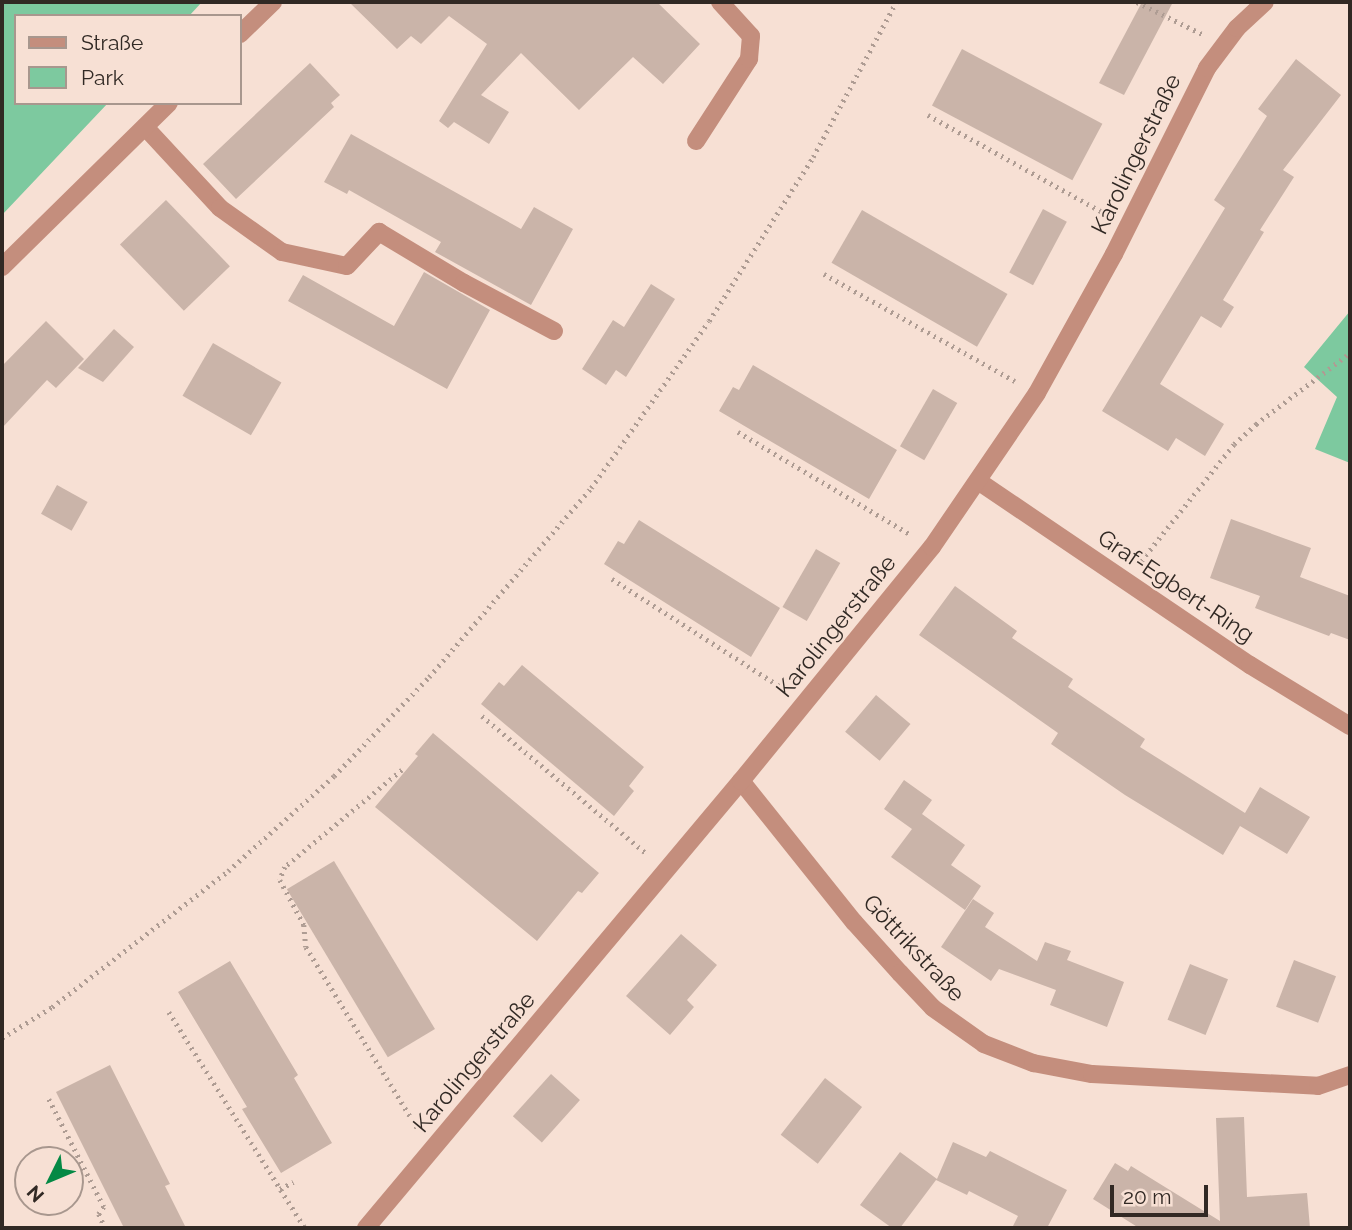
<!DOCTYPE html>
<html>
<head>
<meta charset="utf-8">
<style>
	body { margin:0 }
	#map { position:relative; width:1352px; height:1230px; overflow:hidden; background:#f7e0d4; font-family:Raleway,sans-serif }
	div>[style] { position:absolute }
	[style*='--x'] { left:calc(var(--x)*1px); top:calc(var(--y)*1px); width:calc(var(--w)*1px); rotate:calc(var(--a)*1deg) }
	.green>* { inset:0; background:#7dc99f }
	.building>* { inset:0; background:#cab4a9; transform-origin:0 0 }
	.path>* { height:4.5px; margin-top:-2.25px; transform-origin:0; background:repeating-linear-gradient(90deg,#ae9c93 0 2px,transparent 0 7px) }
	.minor>* { height:18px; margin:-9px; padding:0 9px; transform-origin:9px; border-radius:9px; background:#c48e7d }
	span { translate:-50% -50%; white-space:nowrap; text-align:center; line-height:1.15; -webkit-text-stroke:5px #f7e0d4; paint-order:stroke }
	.street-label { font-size:23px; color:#312924 }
	.frame { position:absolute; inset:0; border:4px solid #312924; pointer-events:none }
	.legend { position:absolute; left:14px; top:14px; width:228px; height:91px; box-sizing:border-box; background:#f7e0d4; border:2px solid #a8978e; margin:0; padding:9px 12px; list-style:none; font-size:21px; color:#312924 }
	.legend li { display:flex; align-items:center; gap:14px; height:35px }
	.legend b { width:35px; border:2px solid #a8978e }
	.north { position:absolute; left:14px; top:1146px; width:70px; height:70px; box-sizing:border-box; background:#f7e0d4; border:2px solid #a8978e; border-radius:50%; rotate:227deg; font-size:19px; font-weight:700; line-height:28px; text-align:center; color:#312924 }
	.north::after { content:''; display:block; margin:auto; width:24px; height:32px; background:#058945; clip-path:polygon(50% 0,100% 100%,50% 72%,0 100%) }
	.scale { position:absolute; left:1110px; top:1185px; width:98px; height:32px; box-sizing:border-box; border:4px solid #312924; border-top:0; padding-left:9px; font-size:21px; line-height:24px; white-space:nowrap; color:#312924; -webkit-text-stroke:5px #f7e0d4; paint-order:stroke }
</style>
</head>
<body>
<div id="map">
	<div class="green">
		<i style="clip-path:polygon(2px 2px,202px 2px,189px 16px,16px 16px,16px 103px,108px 103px,2px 215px)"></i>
		<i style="clip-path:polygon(1350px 311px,1350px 463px,1315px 449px,1337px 397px,1304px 367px)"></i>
	</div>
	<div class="building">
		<i style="clip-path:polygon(349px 2px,657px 2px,700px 44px,663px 84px,633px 57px,579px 110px,521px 53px,481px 95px,509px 112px,489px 144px,454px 122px,448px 128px,439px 121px,487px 44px,449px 16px,421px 44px,411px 36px,397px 49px)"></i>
		<i style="clip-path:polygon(1142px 2px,1173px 2px,1124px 95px,1099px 83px)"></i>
		<i style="left:962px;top:49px;width:159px;height:64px;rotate:28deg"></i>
		<i style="clip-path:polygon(1296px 59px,1341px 95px,1283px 170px,1294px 177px,1260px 230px,1264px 232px,1223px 300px,1234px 307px,1221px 328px,1201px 316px,1160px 384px,1224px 424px,1205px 456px,1176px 438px,1168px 451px,1102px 411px,1225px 208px,1214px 200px,1267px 116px,1258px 109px)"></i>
		<i style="clip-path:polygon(310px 63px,340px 95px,331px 103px,334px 107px,236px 199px,203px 164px)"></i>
		<i style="clip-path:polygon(351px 134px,521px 229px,534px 207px,573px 229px,531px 305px,435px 252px,441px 242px,349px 190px,347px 194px,324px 182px)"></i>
		<i style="left:166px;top:200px;width:92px;height:64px;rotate:46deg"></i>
		<i style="left:1043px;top:209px;width:27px;height:72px;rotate:28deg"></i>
		<i style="left:862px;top:210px;width:168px;height:61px;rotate:30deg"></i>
		<i style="clip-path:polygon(424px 272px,490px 310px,447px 389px,288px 301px,303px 275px,394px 326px)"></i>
		<i style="clip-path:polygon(651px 284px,675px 299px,626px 377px,616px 370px,606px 385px,582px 369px,613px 320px,624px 327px)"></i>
		<i style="clip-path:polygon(46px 321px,84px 359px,56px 388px,47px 380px,2px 428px,2px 366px)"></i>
		<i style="clip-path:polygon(114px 329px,134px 347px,103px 382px,78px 368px)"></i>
		<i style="left:213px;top:343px;width:79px;height:61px;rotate:30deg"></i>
		<i style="clip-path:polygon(753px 365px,897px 450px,869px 499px,719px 411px,733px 387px,739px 390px)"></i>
		<i style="left:933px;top:389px;width:28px;height:66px;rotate:30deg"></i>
		<i style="left:57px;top:485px;width:35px;height:33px;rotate:29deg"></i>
		<i style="clip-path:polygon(1231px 519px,1311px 548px,1300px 577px,1350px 596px,1350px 640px,1331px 633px,1329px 636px,1255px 608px,1260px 596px,1210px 578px)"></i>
		<i style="clip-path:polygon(639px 520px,780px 608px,751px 657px,604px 564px,618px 541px,624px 544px)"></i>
		<i style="left:816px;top:549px;width:28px;height:67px;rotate:30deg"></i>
		<i style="clip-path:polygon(955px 586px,1017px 631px,1012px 638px,1073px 679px,1068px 687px,1145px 739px,1140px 747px,1245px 813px,1260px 787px,1310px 817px,1287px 854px,1240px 826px,1223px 855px,1125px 795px,1051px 744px,1058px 733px,919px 635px)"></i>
		<i style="clip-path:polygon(522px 665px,644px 767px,629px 786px,634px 791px,614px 816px,481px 704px,499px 682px,504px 686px)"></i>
		<i style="left:876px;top:695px;width:45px;height:48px;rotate:40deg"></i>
		<i style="clip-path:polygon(433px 733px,599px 873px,582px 893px,578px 891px,537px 941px,375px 807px,418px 756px,415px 754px)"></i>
		<i style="clip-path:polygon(904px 780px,932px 800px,922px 814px,965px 845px,951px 865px,981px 886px,965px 910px,891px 857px,912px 829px,884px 809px)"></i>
		<i style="left:334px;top:861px;width:196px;height:55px;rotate:59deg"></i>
		<i style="clip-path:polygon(973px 899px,994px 913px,985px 927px,1037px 961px,1045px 942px,1071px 951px,1067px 960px,1124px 982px,1107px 1027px,1050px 1005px,1056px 990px,999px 969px,991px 981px,941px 947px)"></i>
		<i style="clip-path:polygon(681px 934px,717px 965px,687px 1000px,694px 1007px,670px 1035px,626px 996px)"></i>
		<i style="left:1294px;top:960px;width:45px;height:50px;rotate:21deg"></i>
		<i style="clip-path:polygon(230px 961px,298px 1075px,294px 1078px,332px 1143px,281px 1173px,242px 1109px,247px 1107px,178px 992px)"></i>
		<i style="left:1190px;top:964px;width:41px;height:60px;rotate:22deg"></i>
		<i style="clip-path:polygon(110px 1065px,170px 1184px,165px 1186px,186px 1228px,124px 1228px,56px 1092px)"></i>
		<i style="left:551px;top:1074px;width:39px;height:57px;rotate:42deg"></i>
		<i style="left:825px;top:1078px;width:47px;height:72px;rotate:38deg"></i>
		<i style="clip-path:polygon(1244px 1117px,1247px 1197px,1307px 1193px,1310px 1228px,1139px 1228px,1093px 1199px,1115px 1163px,1128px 1171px,1131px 1166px,1220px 1221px,1216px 1118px)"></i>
		<i style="clip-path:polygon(953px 1142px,986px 1157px,990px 1151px,1067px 1190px,1047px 1228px,1012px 1228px,1018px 1216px,969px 1191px,967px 1195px,936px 1180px,900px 1228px,892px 1228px,860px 1205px,900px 1152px,937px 1179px)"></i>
	</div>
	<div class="path">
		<i style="--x:1137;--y:2;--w:75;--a:26.2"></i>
		<i style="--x:928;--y:115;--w:206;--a:29.1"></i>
		<i style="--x:824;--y:274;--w:219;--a:29.3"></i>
		<i style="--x:738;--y:432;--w:200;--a:30.7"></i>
		<i style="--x:1141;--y:561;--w:149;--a:-51.5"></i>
		<i style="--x:1234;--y:444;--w:30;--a:-42"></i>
		<i style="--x:1256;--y:424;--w:118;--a:-37.1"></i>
		<i style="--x:612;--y:579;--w:204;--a:32.6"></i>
		<i style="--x:482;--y:716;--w:215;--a:39.9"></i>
		<i style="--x:402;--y:770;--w:152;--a:140.3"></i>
		<i style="--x:285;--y:867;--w:14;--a:111"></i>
		<i style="--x:280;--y:880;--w:51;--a:61.9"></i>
		<i style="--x:304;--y:925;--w:22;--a:85"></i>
		<i style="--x:306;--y:947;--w:214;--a:58.4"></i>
		<i style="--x:169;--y:1012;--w:255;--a:57.8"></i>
		<i style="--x:2;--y:1038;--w:59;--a:-31.8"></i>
		<i style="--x:52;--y:1007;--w:222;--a:-37.7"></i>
		<i style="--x:228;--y:871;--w:142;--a:-41.9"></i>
		<i style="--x:334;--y:776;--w:137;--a:-46.2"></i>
		<i style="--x:429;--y:677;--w:249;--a:-49.4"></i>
		<i style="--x:591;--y:488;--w:204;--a:-54.8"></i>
		<i style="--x:709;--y:321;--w:194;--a:-57.6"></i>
		<i style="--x:813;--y:157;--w:176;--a:-61.8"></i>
		<i style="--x:49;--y:1099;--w:121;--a:63"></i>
		<i style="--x:104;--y:1207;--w:9;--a:126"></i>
		<i style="--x:99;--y:1214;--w:15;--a:67"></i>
		<i style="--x:280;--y:1189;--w:15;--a:-28"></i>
	</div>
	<div class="minor">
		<i style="--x:240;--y:34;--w:46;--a:-44.1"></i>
		<i style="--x:145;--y:127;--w:110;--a:47.2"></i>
		<i style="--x:220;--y:208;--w:76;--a:35.4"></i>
		<i style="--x:282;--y:252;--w:66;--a:12.2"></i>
		<i style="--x:347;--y:266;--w:47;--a:-46.7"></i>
		<i style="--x:379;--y:232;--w:99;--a:31"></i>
		<i style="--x:464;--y:283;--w:102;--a:28.1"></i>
		<i style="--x:696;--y:141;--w:98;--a:-57.1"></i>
		<i style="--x:749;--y:59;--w:23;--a:-85"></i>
		<i style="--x:751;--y:36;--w:46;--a:-132.4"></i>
		<i style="--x:2;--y:267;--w:234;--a:-44.5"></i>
		<i style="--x:978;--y:481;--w:328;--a:34.1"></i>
		<i style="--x:1250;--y:665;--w:117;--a:31.4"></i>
		<i style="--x:741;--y:781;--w:181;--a:51.3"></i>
		<i style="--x:854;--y:922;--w:69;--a:48"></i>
		<i style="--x:900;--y:973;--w:48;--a:46.7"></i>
		<i style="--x:933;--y:1008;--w:62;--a:35.2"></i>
		<i style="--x:984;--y:1044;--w:53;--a:21.2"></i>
		<i style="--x:1033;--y:1063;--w:60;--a:10.6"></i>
		<i style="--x:1092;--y:1074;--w:226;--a:3"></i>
		<i style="--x:1318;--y:1086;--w:34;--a:-19"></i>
		<i style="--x:366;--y:1228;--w:583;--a:-50.01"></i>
		<i style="--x:741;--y:781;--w:302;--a:-50.8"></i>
		<i style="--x:932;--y:547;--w:186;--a:-55.7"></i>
		<i style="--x:1037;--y:393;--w:159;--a:-61"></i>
		<i style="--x:1114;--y:254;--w:208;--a:-63.4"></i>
		<i style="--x:1207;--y:68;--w:50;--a:-53.1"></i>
		<i style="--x:1237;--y:28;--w:38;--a:-43"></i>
	</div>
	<div class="street-label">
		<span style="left:1136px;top:154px;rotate:-64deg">Karolingerstraße</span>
		<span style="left:1176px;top:586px;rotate:34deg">Graf-Egbert-Ring</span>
		<span style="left:836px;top:626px;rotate:-51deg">Karolingerstraße</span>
		<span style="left:914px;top:948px;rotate:47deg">Göttrikstraße</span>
		<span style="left:474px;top:1062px;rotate:-50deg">Karolingerstraße</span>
	</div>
	<div class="frame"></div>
	<ul class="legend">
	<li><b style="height:9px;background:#c48e7d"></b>Straße</li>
	<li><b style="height:19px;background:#7dc99f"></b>Park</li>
	</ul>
	<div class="north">N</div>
	<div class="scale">20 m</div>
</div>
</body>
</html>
